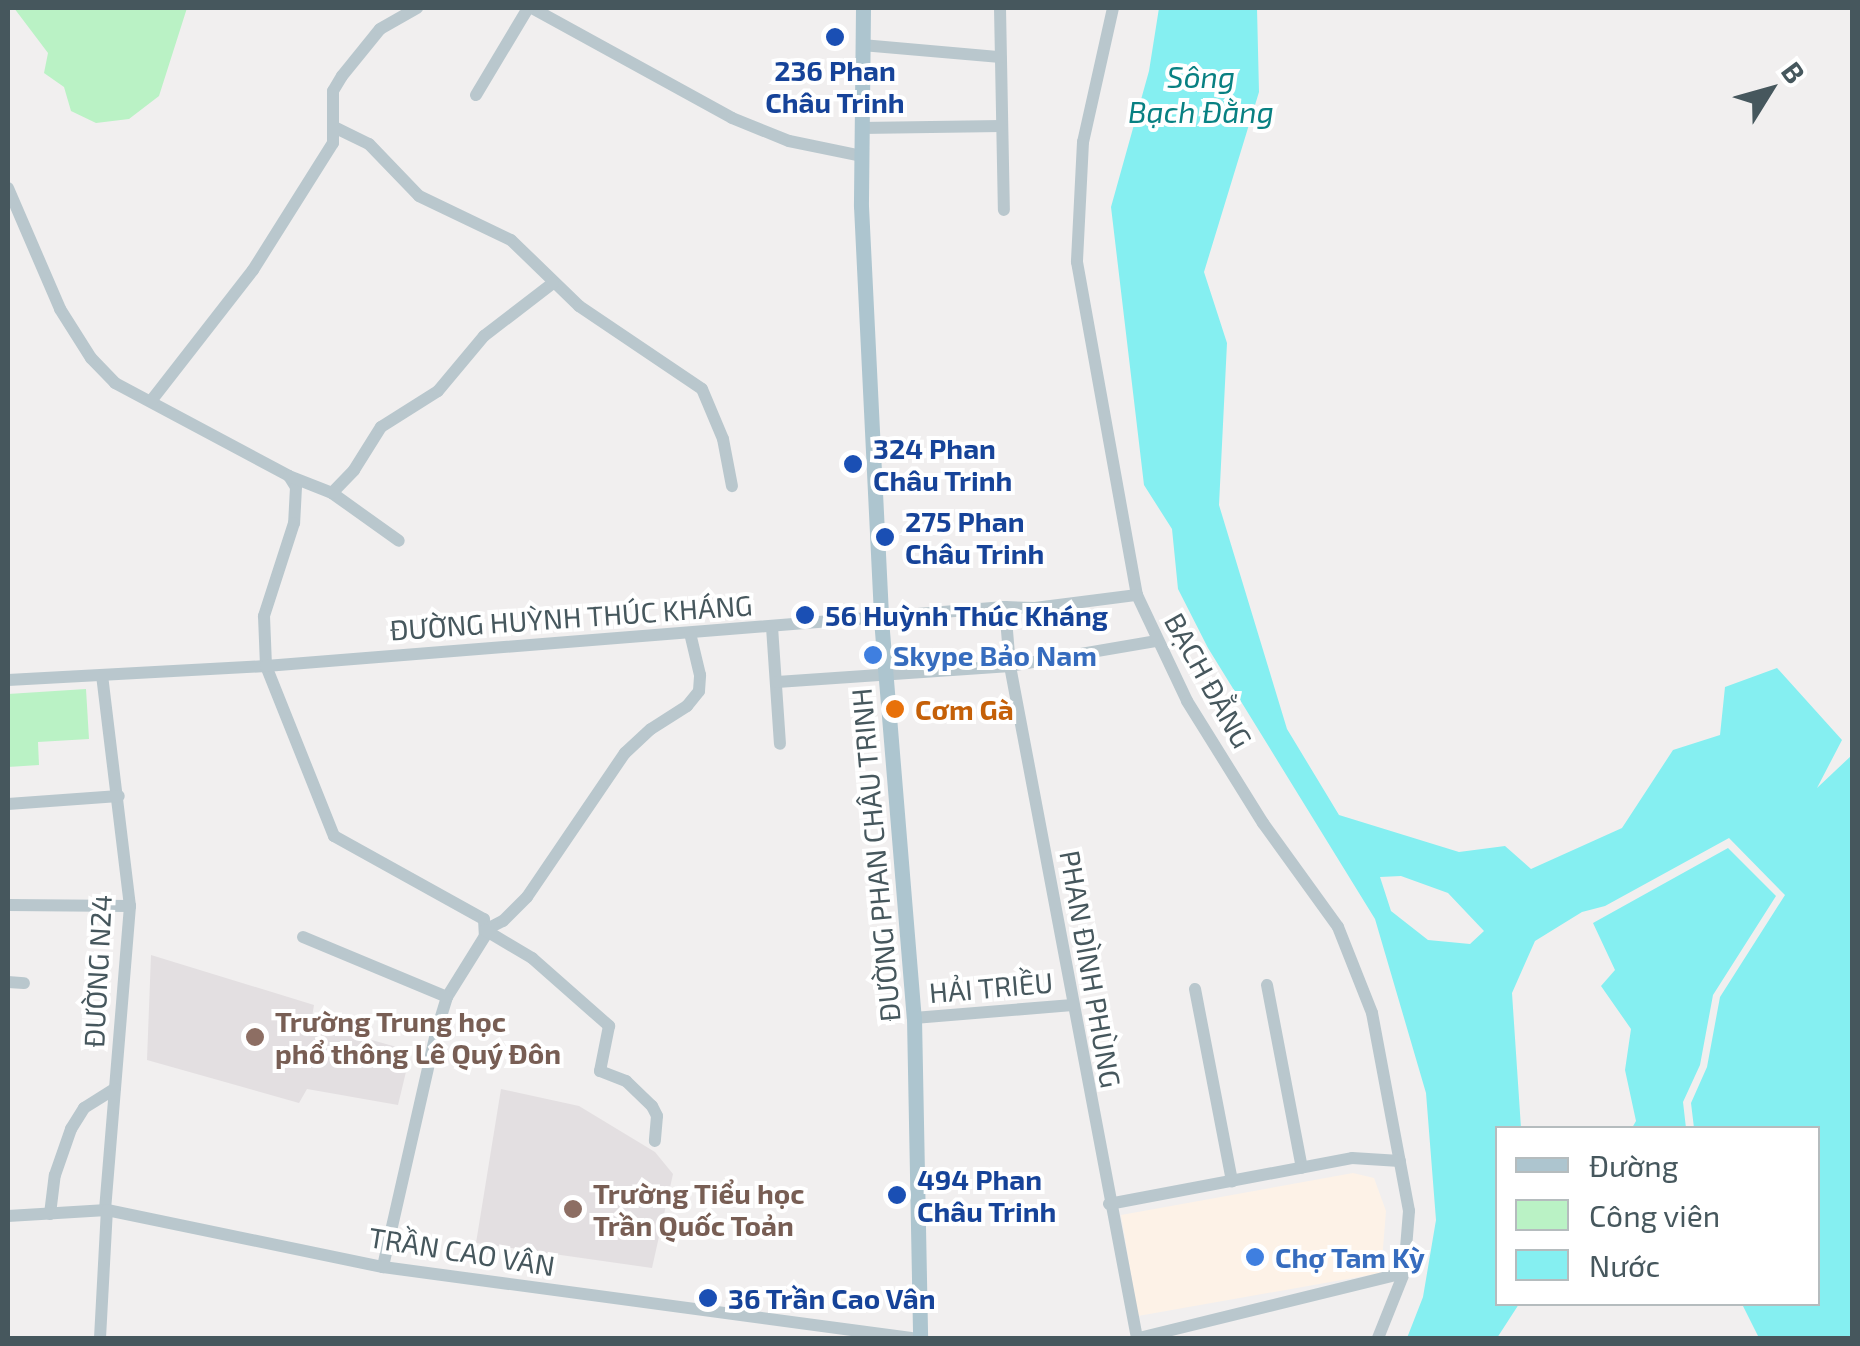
<!DOCTYPE html>
<html>
<head>
<meta charset="utf-8">
<style>
	body { margin:0 }
	#map { position:relative; width:1860px; height:1346px; overflow:hidden; background:#f1efef; font-family:"Exo 2",sans-serif }
	div>[style] { position:absolute }
	[style*='--x'] { left:calc(var(--x)*1px); top:calc(var(--y)*1px); width:calc(var(--w)*1px); rotate:calc(var(--a)*1deg) }
	.commercial>* { inset:0; background:#fdf2e7 }
	.education>* { inset:0; background:#e3dfe1 }
	.green>* { inset:0; background:#baf2c5 }
	.water>* { inset:0; background:#85eff1 }
	.minor>* { height:12px; margin:-6px; padding:0 6px; transform-origin:6px; border-radius:6px; background:#b9c7cd }
	.major>* { height:15px; margin:-7.5px; padding:0 7.5px; transform-origin:7.5px; border-radius:7.5px; background:#adc5cf }
	.dots>* { width:28px; height:28px; translate:-50% -50%; box-sizing:border-box; border:5px solid #fff; border-radius:50% }
	span { translate:-50% -50%; white-space:nowrap; text-align:center; line-height:1.15; -webkit-text-stroke:8px #fff; paint-order:stroke }
	.transit-label { font-size:28px; color:#164399; font-weight:700 }
	.left { translate:0 -50%; text-align:left }
	.street-label { font-size:28px; color:#46575d }
	.shop-label { font-size:28px; color:#366cbe; font-weight:700 }
	.food-label { font-size:28px; color:#c56008; font-weight:700 }
	.education-label { font-size:28px; color:#785e54; font-weight:700 }
	.water-label { font-size:30px; color:#088082; font-style:italic }
	.frame { position:absolute; inset:0; border:10px solid #46575d; pointer-events:none }
	.legend { position:absolute; left:1495px; top:1126px; width:325px; height:180px; box-sizing:border-box; background:#fff; border:2px solid #b5bcbe; margin:0; padding:12px 18px; list-style:none; font-size:30px; color:#46575d }
	.legend li { display:flex; align-items:center; gap:20px; height:50px }
	.legend b { width:50px; border:2px solid #b5bcbe }
	.north { position:absolute; left:1720px; top:40px; width:100px; height:100px; -webkit-text-stroke:8px #fff; paint-order:stroke; rotate:53deg; font-size:28px; font-weight:700; line-height:40px; text-align:center; color:#46575d }
	.north::after { content:''; display:block; margin:auto; width:35px; height:45px; background:#46575d; clip-path:polygon(50% 0,100% 100%,50% 72%,0 100%) }
</style>
</head>
<body>
<div id="map">
	<div class="commercial">
		<i style="clip-path:polygon(1353px 1173px,1374px 1178px,1386px 1211px,1381px 1273px,1138px 1316px,1121px 1215px)"></i>
	</div>
	<div class="education">
		<i style="clip-path:polygon(151px 955px,314px 1005px,311px 1023px,411px 1051px,398px 1105px,307px 1089px,299px 1103px,147px 1060px)"></i>
		<i style="clip-path:polygon(501px 1089px,579px 1106px,655px 1152px,673px 1174px,652px 1268px,476px 1243px)"></i>
	</div>
	<div class="green">
		<i style="clip-path:polygon(14px 8px,187px 8px,159px 96px,129px 119px,96px 123px,71px 111px,64px 87px,44px 73px,48px 53px)"></i>
		<i style="clip-path:polygon(86px 689px,89px 739px,38px 742px,39px 765px,8px 767px,8px 694px)"></i>
	</div>
	<div class="water">
		<i style="clip-path:polygon(evenodd,1159px 8px,1257px 8px,1259px 92px,1204px 272px,1227px 343px,1219px 505px,1287px 729px,1339px 815px,1459px 852px,1505px 846px,1531px 869px,1622px 828px,1673px 750px,1720px 735px,1725px 687px,1777px 668px,1842px 740px,1817px 788px,1852px 755px,1852px 1338px,1759px 1338px,1742px 1304px,1818px 1304px,1818px 1128px,1694px 1128px,1691px 1103px,1707px 1067px,1720px 997px,1785px 895px,1729px 838px,1605px 906px,1582px 912px,1535px 941px,1512px 993px,1521px 1128px,1498px 1128px,1498px 1304px,1519px 1304px,1497px 1338px,1407px 1338px,1423px 1297px,1436px 1220px,1426px 1093px,1375px 919px,1208px 648px,1178px 589px,1172px 529px,1144px 485px,1111px 207px,1149px 71px,1159px 8px,1401px 876px,1448px 893px,1484px 931px,1470px 944px,1428px 940px,1391px 911px,1380px 877px,1401px 876px)"></i>
		<i style="clip-path:polygon(1728px 848px,1776px 896px,1713px 995px,1700px 1065px,1683px 1102px,1686px 1128px,1632px 1128px,1636px 1121px,1625px 1070px,1631px 1029px,1601px 986px,1615px 970px,1593px 923px)"></i>
	</div>
	<div class="minor">
		<i style="--x:532;--y:8;--w:228;--a:28.8"></i>
		<i style="--x:732;--y:118;--w:61;--a:22"></i>
		<i style="--x:789;--y:141;--w:75;--a:11.6"></i>
		<i style="--x:1000;--y:8;--w:202;--a:88.9"></i>
		<i style="--x:1113;--y:8;--w:137;--a:102.6"></i>
		<i style="--x:1083;--y:142;--w:120;--a:92.9"></i>
		<i style="--x:1077;--y:262;--w:338;--a:79.8"></i>
		<i style="--x:1137;--y:595;--w:117;--a:64.7"></i>
		<i style="--x:1187;--y:701;--w:144;--a:58.1"></i>
		<i style="--x:1263;--y:823;--w:128;--a:54.2"></i>
		<i style="--x:1338;--y:927;--w:92;--a:68.4"></i>
		<i style="--x:1372;--y:1013;--w:201;--a:79.4"></i>
		<i style="--x:1409;--y:1211;--w:62;--a:94.6"></i>
		<i style="--x:1404;--y:1273;--w:70;--a:111.8"></i>
		<i style="--x:862;--y:45;--w:139;--a:5"></i>
		<i style="--x:476;--y:95;--w:101;--a:-59.1"></i>
		<i style="--x:334;--y:127;--w:39;--a:26"></i>
		<i style="--x:369;--y:144;--w:72;--a:46.1"></i>
		<i style="--x:419;--y:196;--w:102;--a:25.6"></i>
		<i style="--x:511;--y:240;--w:95;--a:44.1"></i>
		<i style="--x:579;--y:306;--w:148;--a:34"></i>
		<i style="--x:702;--y:389;--w:54;--a:67.2"></i>
		<i style="--x:723;--y:439;--w:48;--a:79.2"></i>
		<i style="--x:861;--y:128;--w:140;--a:-0.8"></i>
		<i style="--x:8;--y:188;--w:132;--a:66.7"></i>
		<i style="--x:60;--y:309;--w:58;--a:57.7"></i>
		<i style="--x:91;--y:358;--w:35;--a:46"></i>
		<i style="--x:115;--y:383;--w:197;--a:28.1"></i>
		<i style="--x:289;--y:476;--w:13;--a:58"></i>
		<i style="--x:296;--y:487;--w:36;--a:93"></i>
		<i style="--x:294;--y:523;--w:98;--a:107.9"></i>
		<i style="--x:264;--y:616;--w:50;--a:87.7"></i>
		<i style="--x:266;--y:666;--w:183;--a:68.2"></i>
		<i style="--x:334;--y:836;--w:171;--a:29"></i>
		<i style="--x:484;--y:919;--w:17;--a:87"></i>
		<i style="--x:485;--y:936;--w:72;--a:121.9"></i>
		<i style="--x:447;--y:997;--w:38;--a:107"></i>
		<i style="--x:436;--y:1033;--w:240;--a:102.8"></i>
		<i style="--x:151;--y:401;--w:166;--a:-52.1"></i>
		<i style="--x:253;--y:270;--w:150;--a:-57.8"></i>
		<i style="--x:333;--y:143;--w:52;--a:-90"></i>
		<i style="--x:333;--y:91;--w:17;--a:-59"></i>
		<i style="--x:342;--y:76;--w:60;--a:-51"></i>
		<i style="--x:380;--y:29;--w:43;--a:-29.6"></i>
		<i style="--x:289;--y:476;--w:46;--a:21.6"></i>
		<i style="--x:332;--y:493;--w:82;--a:35.6"></i>
		<i style="--x:332;--y:493;--w:32;--a:-46"></i>
		<i style="--x:354;--y:470;--w:51;--a:-57.9"></i>
		<i style="--x:381;--y:427;--w:67;--a:-32.3"></i>
		<i style="--x:438;--y:391;--w:72;--a:-50.1"></i>
		<i style="--x:484;--y:336;--w:87;--a:-37.5"></i>
		<i style="--x:1005;--y:607;--w:59;--a:85.2"></i>
		<i style="--x:1010;--y:666;--w:684;--a:79.3"></i>
		<i style="--x:772;--y:627;--w:117;--a:86.1"></i>
		<i style="--x:102;--y:675;--w:233;--a:83.1"></i>
		<i style="--x:130;--y:906;--w:306;--a:94.7"></i>
		<i style="--x:8;--y:680;--w:258;--a:-3.1"></i>
		<i style="--x:266;--y:666;--w:741;--a:-4.56"></i>
		<i style="--x:1005;--y:607;--w:30;--a:2"></i>
		<i style="--x:1035;--y:608;--w:103;--a:-7.3"></i>
		<i style="--x:777;--y:682;--w:234;--a:-3.9"></i>
		<i style="--x:1010;--y:666;--w:149;--a:-9.7"></i>
		<i style="--x:8;--y:804;--w:111;--a:-4.1"></i>
		<i style="--x:8;--y:905;--w:122;--a:0.5"></i>
		<i style="--x:485;--y:930;--w:20;--a:-27"></i>
		<i style="--x:503;--y:921;--w:34;--a:-45"></i>
		<i style="--x:527;--y:897;--w:174;--a:-55.8"></i>
		<i style="--x:625;--y:753;--w:35;--a:-43"></i>
		<i style="--x:651;--y:729;--w:43;--a:-32.6"></i>
		<i style="--x:687;--y:706;--w:19;--a:-51"></i>
		<i style="--x:699;--y:691;--w:16;--a:-86"></i>
		<i style="--x:700;--y:675;--w:43;--a:-103.4"></i>
		<i style="--x:485;--y:930;--w:55;--a:30.8"></i>
		<i style="--x:532;--y:958;--w:103;--a:41.4"></i>
		<i style="--x:609;--y:1026;--w:46;--a:101.3"></i>
		<i style="--x:600;--y:1071;--w:28;--a:21"></i>
		<i style="--x:626;--y:1081;--w:36;--a:44"></i>
		<i style="--x:652;--y:1106;--w:11;--a:63"></i>
		<i style="--x:657;--y:1116;--w:25;--a:95"></i>
		<i style="--x:303;--y:937;--w:156;--a:22.6"></i>
		<i style="--x:8;--y:982;--w:16;--a:4"></i>
		<i style="--x:1267;--y:985;--w:186;--a:79.2"></i>
		<i style="--x:1195;--y:989;--w:196;--a:79.1"></i>
		<i style="--x:914;--y:1018;--w:159;--a:-4.7"></i>
		<i style="--x:1109;--y:1204;--w:247;--a:-10.7"></i>
		<i style="--x:1352;--y:1158;--w:48;--a:3.6"></i>
		<i style="--x:50;--y:1214;--w:39;--a:-83"></i>
		<i style="--x:55;--y:1175;--w:49;--a:-70.8"></i>
		<i style="--x:71;--y:1129;--w:25;--a:-58"></i>
		<i style="--x:84;--y:1108;--w:36;--a:-32"></i>
		<i style="--x:8;--y:1216;--w:99;--a:-3.5"></i>
		<i style="--x:107;--y:1210;--w:282;--a:11.7"></i>
		<i style="--x:383;--y:1267;--w:533;--a:7.66"></i>
		<i style="--x:100;--y:1338;--w:128;--a:-86.9"></i>
		<i style="--x:1139;--y:1338;--w:273;--a:-13.8"></i>
	</div>
	<div class="major">
		<i style="--x:863;--y:8;--w:198;--a:90.6"></i>
		<i style="--x:861;--y:206;--w:413;--a:87.2"></i>
		<i style="--x:881;--y:619;--w:400;--a:85.3"></i>
		<i style="--x:914;--y:1018;--w:320;--a:88.9"></i>
	</div>
	<div class="dots">
		<i style="left:835px;top:37px;background:#1a4fb4"></i>
		<i style="left:853px;top:464px;background:#1a4fb4"></i>
		<i style="left:885px;top:537px;background:#1a4fb4"></i>
		<i style="left:805px;top:615px;background:#1a4fb4"></i>
		<i style="left:873px;top:655px;background:#3f7fe0"></i>
		<i style="left:895px;top:709px;background:#e8710a"></i>
		<i style="left:255px;top:1037px;background:#8d6e63"></i>
		<i style="left:897px;top:1195px;background:#1a4fb4"></i>
		<i style="left:573px;top:1209px;background:#8d6e63"></i>
		<i style="left:1255px;top:1257px;background:#3f7fe0"></i>
		<i style="left:708px;top:1298px;background:#1a4fb4"></i>
	</div>
	<div class="transit-label">
		<span style="left:835px;top:86px">236 Phan<br>Châu Trinh</span>
		<span class="left" style="left:873px;top:464px">324 Phan<br>Châu Trinh</span>
		<span class="left" style="left:905px;top:537px">275 Phan<br>Châu Trinh</span>
		<span class="left" style="left:825px;top:615px">56 Huỳnh Thúc Kháng</span>
		<span class="left" style="left:917px;top:1195px">494 Phan<br>Châu Trinh</span>
		<span class="left" style="left:728px;top:1298px">36 Trần Cao Vân</span>
	</div>
	<div class="street-label">
		<span style="left:571px;top:617px;rotate:-4deg">ĐƯỜNG HUỲNH THÚC KHÁNG</span>
		<span style="left:1209px;top:680px;rotate:61deg">BẠCH ĐẰNG</span>
		<span style="left:875px;top:855px;rotate:-95deg">ĐƯỜNG PHAN CHÂU TRINH</span>
		<span style="left:1091px;top:969px;rotate:80deg">PHAN ĐÌNH PHÙNG</span>
		<span style="left:97px;top:971px;rotate:-87deg">ĐƯỜNG N24</span>
		<span style="left:991px;top:987px;rotate:-5deg">HẢI TRIỀU</span>
		<span style="left:462px;top:1251px;rotate:9deg">TRẦN CAO VÂN</span>
	</div>
	<div class="shop-label">
		<span class="left" style="left:893px;top:655px">Skype Bảo Nam</span>
		<span class="left" style="left:1275px;top:1257px">Chợ Tam Kỳ</span>
	</div>
	<div class="food-label">
		<span class="left" style="left:915px;top:709px">Cơm Gà</span>
	</div>
	<div class="education-label">
		<span class="left" style="left:275px;top:1037px">Trường Trung học<br>phổ thông Lê Quý Đôn</span>
		<span class="left" style="left:593px;top:1209px">Trường Tiểu học<br>Trần Quốc Toản</span>
	</div>
	<div class="water-label">
		<span style="left:1201px;top:93px">Sông<br>Bạch Đằng</span>
	</div>
	<div class="frame"></div>
	<ul class="legend">
	<li><b style="height:12px;background:#adc5cf"></b>Đường</li>
	<li><b style="height:28px;background:#baf2c5"></b>Công viên</li>
	<li><b style="height:28px;background:#85eff1"></b>Nước</li>
	</ul>
	<div class="north">B</div>
</div>
</body>
</html>
